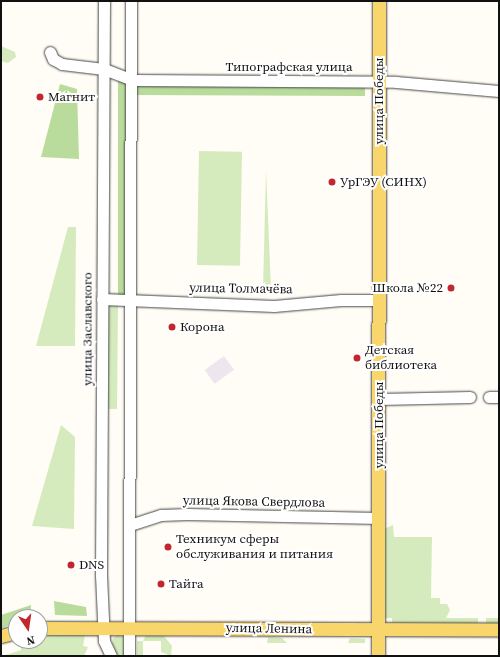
<!DOCTYPE html>
<html>
<head>
<meta charset="utf-8">
<style>
	body { margin:0 }
	#map { position:relative; width:500px; height:657px; overflow:hidden; background:#fffdf5; font-family:"Source Serif 4",serif }
	div>[style] { position:absolute }
	[style*='--x'] { left:calc(var(--x)*1px); top:calc(var(--y)*1px); width:calc(var(--w)*1px); rotate:calc(var(--a)*1deg) }
	.industrial>* { inset:0; background:#eee6ef; transform-origin:0 0 }
	.green>* { inset:0; background:#d5ebbd; transform-origin:0 0 }
	.forest>* { inset:0; background:#b9dc9c }
	.roads { filter:drop-shadow(0 0 1px #444) drop-shadow(0 0 1px #444) }
	.minor>* { height:11px; margin:-5.5px; padding:0 5.5px; transform-origin:5.5px; border-radius:5.5px; background:#fff }
	.major>* { height:13px; margin:-6.5px; padding:0 6.5px; transform-origin:6.5px; border-radius:6.5px; background:#f9d66b }
	.dots>* { width:11px; height:11px; translate:-50% -50%; box-sizing:border-box; border:2px solid #fff; border-radius:50% }
	span { translate:-50% -50%; white-space:nowrap; text-align:center; line-height:1.15; -webkit-text-stroke:4px #fff; paint-order:stroke }
	.street-label { font-size:13px; color:#111 }
	.poi-label { font-size:13px; color:#111 }
	.left { translate:0 -50%; text-align:left }
	.right { translate:-100% -50%; text-align:right }
	.frame { position:absolute; inset:0; border:2px solid #111; pointer-events:none }
	.north { position:absolute; left:8px; top:609px; width:40px; height:40px; box-sizing:border-box; background:#fff; border:1px solid #a0a0a0; border-radius:50%; rotate:167deg; font-size:11px; font-weight:700; line-height:16px; text-align:center; color:#111 }
	.north::after { content:''; display:block; margin:auto; width:14px; height:18px; background:#c4262e; clip-path:polygon(50% 0,100% 100%,50% 72%,0 100%) }
</style>
</head>
<body>
<div id="map">
	<div class="industrial">
		<i style="left:224px;top:356px;width:17px;height:24px;rotate:54deg"></i>
	</div>
	<div class="green">
		<i style="clip-path:polygon(1px 46px,15px 52px,16px 57px,8px 63px,1px 61px)"></i>
		<i style="left:199px;top:151px;width:43px;height:114px;rotate:1deg"></i>
		<i style="clip-path:polygon(266px 170px,271px 289px,263px 289px)"></i>
		<i style="clip-path:polygon(68px 227px,76px 227px,75px 346px,36px 346px)"></i>
		<i style="clip-path:polygon(118px 301px,117px 409px,109px 409px,107px 408px,107px 305px)"></i>
		<i style="clip-path:polygon(61px 425px,75px 437px,74px 529px,32px 526px)"></i>
		<i style="clip-path:polygon(393px 525px,394px 537px,432px 537px,431px 598px,440px 598px,440px 604px,447px 604px,450px 610px,446px 618px,478px 618px,478px 624px,392px 623px,392px 618px,385px 618px,384px 529px)"></i>
		<i style="clip-path:polygon(486px 618px,499px 618px,499px 627px,486px 624px)"></i>
		<i style="clip-path:polygon(50px 635px,85px 635px,83px 646px,88px 647px,84px 656px,3px 656px,21px 650px,21px 641px,40px 641px,40px 636px)"></i>
		<i style="clip-path:polygon(118px 635px,124px 637px,125px 656px,118px 656px,112px 644px,113px 638px)"></i>
		<i style="clip-path:polygon(146px 635px,164px 636px,172px 646px,171px 656px,161px 652px,161px 641px,143px 641px,143px 656px,137px 656px,137px 641px,143px 641px)"></i>
		<i style="clip-path:polygon(268px 637px,282px 638px,287px 643px,267px 643px)"></i>
		<i style="clip-path:polygon(350px 638px,365px 639px,365px 643px,348px 643px)"></i>
	</div>
	<div class="forest">
		<i style="clip-path:polygon(118px 79px,365px 81px,365px 96px,133px 95px,132px 299px,118px 299px)"></i>
		<i style="clip-path:polygon(60px 84px,77px 89px,79px 159px,41px 157px)"></i>
		<i style="clip-path:polygon(54px 601px,86px 607px,87px 616px,55px 615px)"></i>
		<i style="clip-path:polygon(31px 605px,30px 617px,16px 617px,16px 623px,1px 628px,1px 615px)"></i>
	</div>
	<div class="roads">
		<div class="minor">
			<i style="--x:104;--y:1;--w:574;--a:90.3"></i>
			<i style="--x:101;--y:575;--w:66;--a:87.4"></i>
			<i style="--x:104;--y:641;--w:17;--a:65"></i>
			<i style="--x:50;--y:52;--w:8;--a:67"></i>
			<i style="--x:53;--y:59;--w:10;--a:29"></i>
			<i style="--x:62;--y:64;--w:42;--a:6.8"></i>
			<i style="--x:104;--y:69;--w:31;--a:21"></i>
			<i style="--x:133;--y:80;--w:263;--a:0.4"></i>
			<i style="--x:396;--y:82;--w:103;--a:5"></i>
			<i style="--x:102;--y:299;--w:172;--a:2.3"></i>
			<i style="--x:274;--y:306;--w:67;--a:-5.1"></i>
			<i style="--x:341;--y:300;--w:38;--a:0"></i>
			<i style="--x:489;--y:397;--w:10;--a:0"></i>
			<i style="--x:380;--y:399;--w:90;--a:-1.3"></i>
			<i style="--x:130;--y:525;--w:33;--a:-18"></i>
			<i style="--x:161;--y:515;--w:26;--a:-2"></i>
			<i style="--x:187;--y:514;--w:192;--a:1.2"></i>
			<i style="--x:129;--y:656;--w:655;--a:-89.83"></i>
		</div>
		<div class="major">
			<i style="--x:40;--y:628;--w:459;--a:0.2"></i>
			<i style="--x:1;--y:636;--w:16;--a:-15"></i>
			<i style="--x:378;--y:656;--w:655;--a:-89.91"></i>
		</div>
	</div>
	<div class="dots">
		<i style="left:40px;top:97px;background:#c4262e"></i>
		<i style="left:332px;top:182px;background:#c4262e"></i>
		<i style="left:451px;top:288px;background:#c4262e"></i>
		<i style="left:172px;top:327px;background:#c4262e"></i>
		<i style="left:357px;top:358px;background:#c4262e"></i>
		<i style="left:168px;top:547px;background:#c4262e"></i>
		<i style="left:71px;top:565px;background:#c4262e"></i>
		<i style="left:161px;top:584px;background:#c4262e"></i>
	</div>
	<div class="street-label">
		<span style="left:289px;top:67px">Типографская улица</span>
		<span style="left:379px;top:101px;rotate:-90deg">улица Победы</span>
		<span style="left:241px;top:289px;rotate:1deg">улица Толмачёва</span>
		<span style="left:88px;top:329px;rotate:-90deg">улица Заславского</span>
		<span style="left:379px;top:425px;rotate:-90deg">улица Победы</span>
		<span style="left:254px;top:502px;rotate:1deg">улица Якова Свердлова</span>
		<span style="left:269px;top:629px;rotate:1deg">улица Ленина</span>
	</div>
	<div class="poi-label">
		<span class="left" style="left:48px;top:97px">Магнит</span>
		<span class="left" style="left:340px;top:182px">УрГЭУ (СИНХ)</span>
		<span class="right" style="left:443px;top:288px">Школа №22</span>
		<span class="left" style="left:180px;top:327px">Корона</span>
		<span class="left" style="left:365px;top:358px">Детская<br>библиотека</span>
		<span class="left" style="left:176px;top:547px">Техникум сферы<br>обслуживания и питания</span>
		<span class="left" style="left:79px;top:565px">DNS</span>
		<span class="left" style="left:169px;top:584px">Тайга</span>
	</div>
	<div class="frame"></div>
	<div class="north">N</div>
</div>
</body>
</html>
